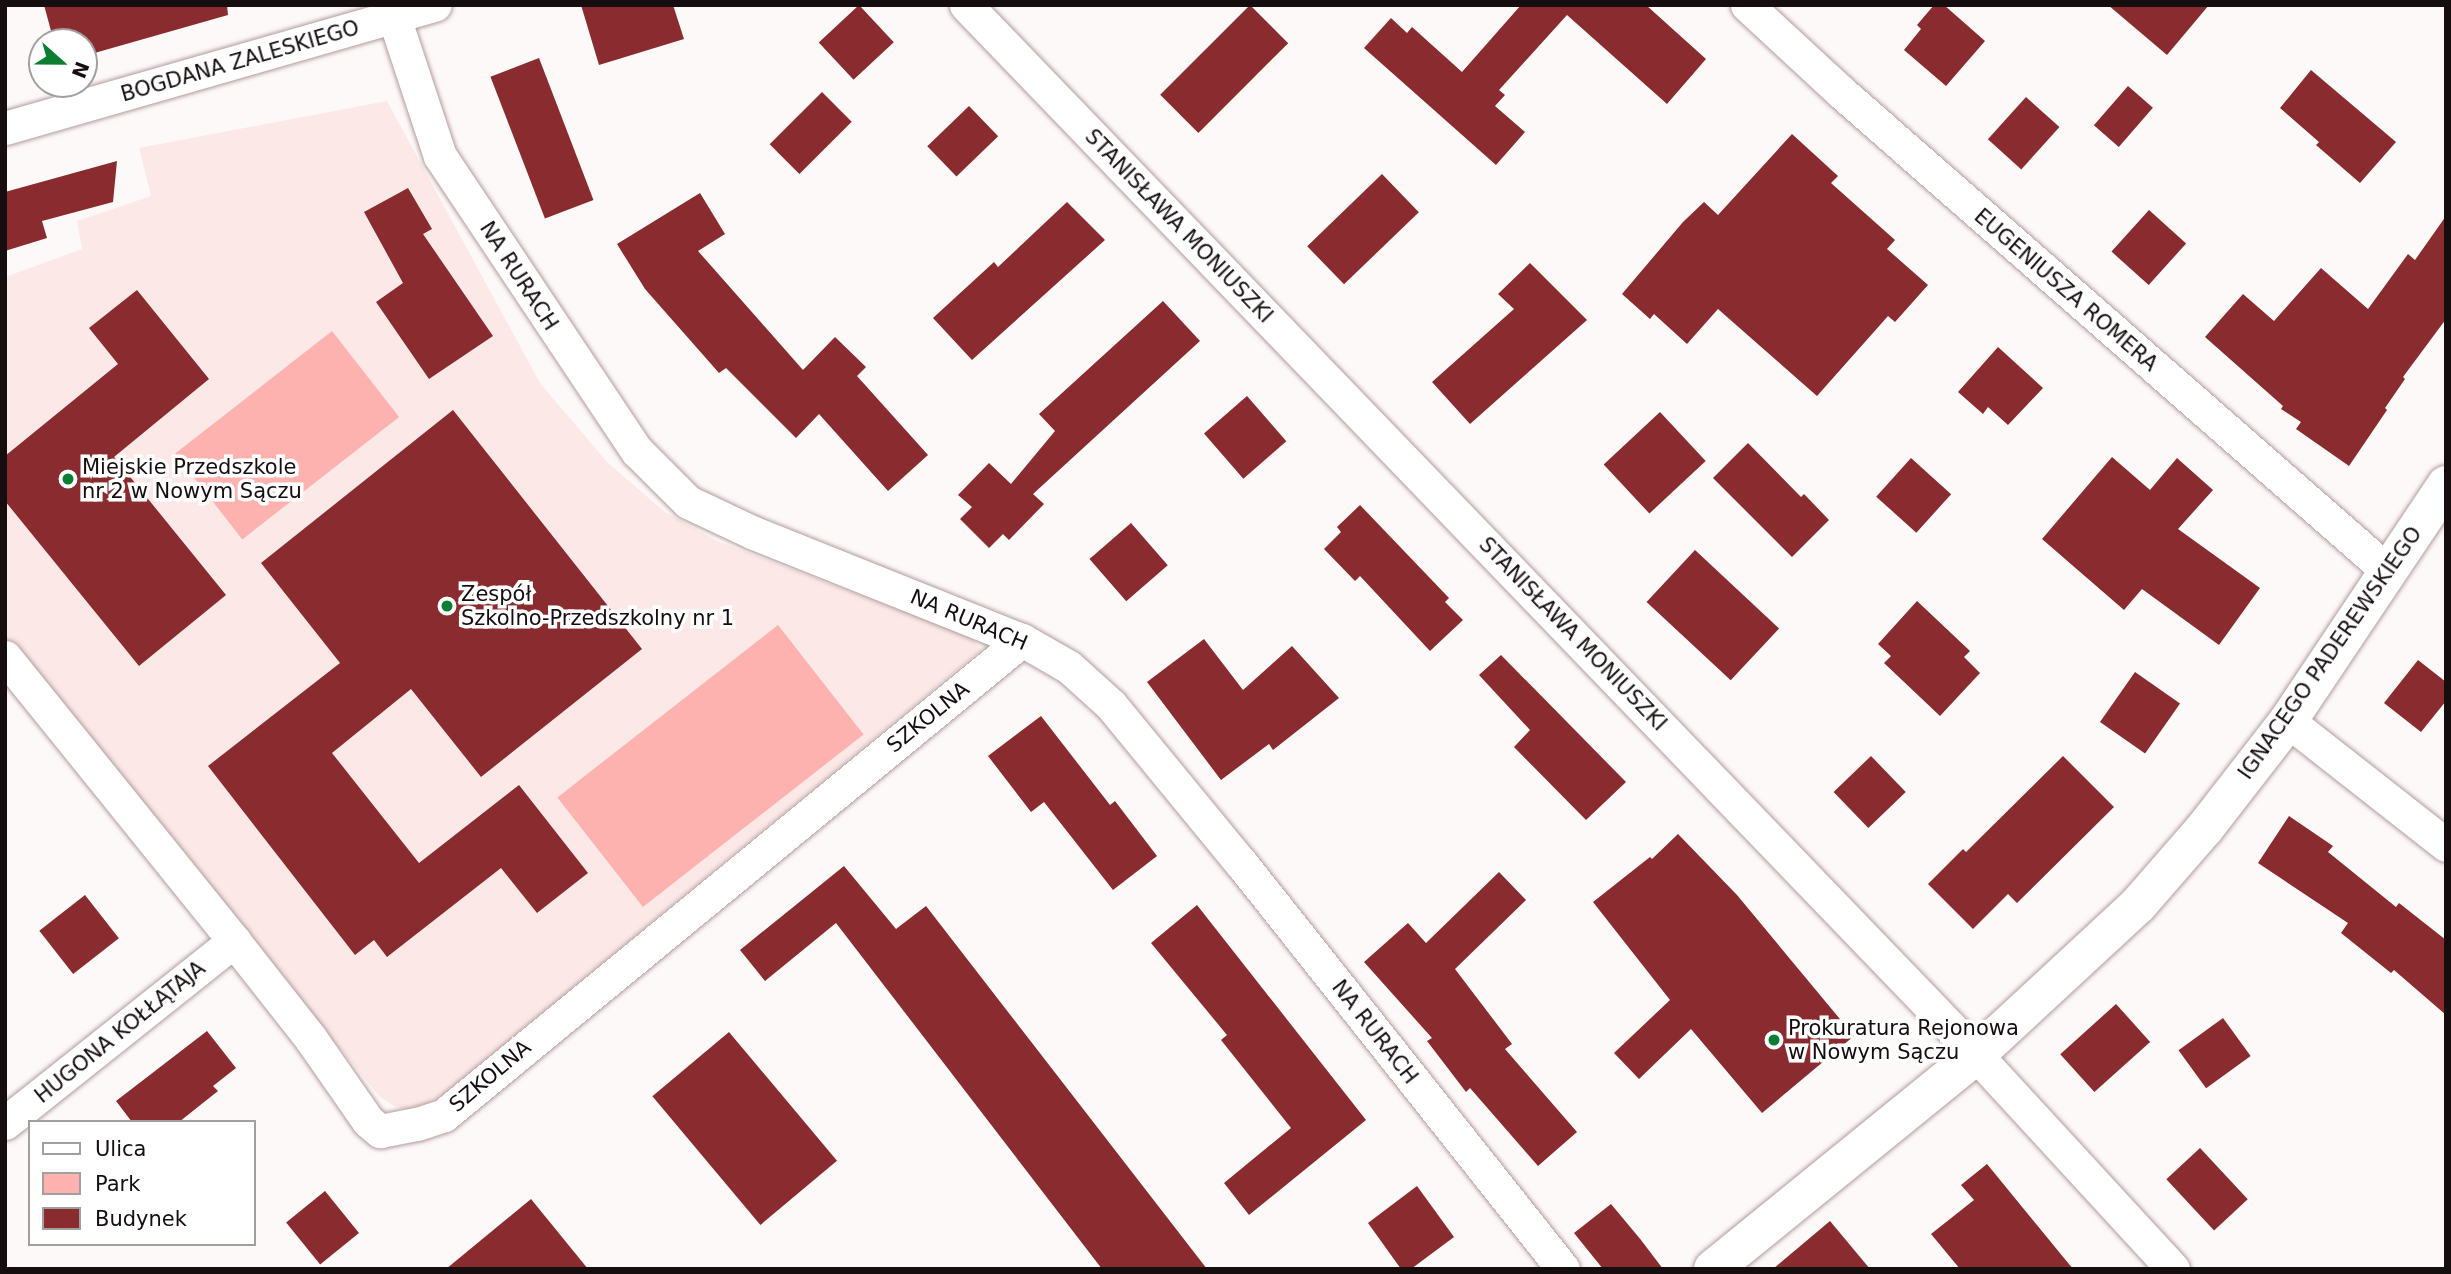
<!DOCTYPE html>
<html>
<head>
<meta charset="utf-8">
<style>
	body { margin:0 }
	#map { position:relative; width:2451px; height:1274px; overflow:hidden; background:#fef9f9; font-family:"DejaVu Sans",sans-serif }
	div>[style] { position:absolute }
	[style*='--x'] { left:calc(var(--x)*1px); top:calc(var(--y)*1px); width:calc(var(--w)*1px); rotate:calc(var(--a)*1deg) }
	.built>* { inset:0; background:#fce8e7 }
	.green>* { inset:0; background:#fdb2af; transform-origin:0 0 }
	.building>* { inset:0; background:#892b2f; transform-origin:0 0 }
	.roads { filter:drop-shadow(0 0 2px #b29c9b) drop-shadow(0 0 2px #b29c9b) }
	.street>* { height:33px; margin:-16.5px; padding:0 16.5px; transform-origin:16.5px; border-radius:16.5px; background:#fff }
	.secondary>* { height:38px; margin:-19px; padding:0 19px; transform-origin:19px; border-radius:19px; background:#fff }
	.dots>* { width:19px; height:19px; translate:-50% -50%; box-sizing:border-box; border:4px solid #fff; border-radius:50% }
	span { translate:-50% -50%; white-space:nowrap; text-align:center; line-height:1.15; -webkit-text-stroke:7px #fff; paint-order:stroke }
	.street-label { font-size:21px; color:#160e0e }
	.poi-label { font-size:21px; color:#160e0e }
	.left { translate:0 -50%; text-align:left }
	.frame { position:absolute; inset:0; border:7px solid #160e0e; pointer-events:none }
	.legend { position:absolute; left:28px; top:1120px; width:228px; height:126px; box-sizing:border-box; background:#fff; border:2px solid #a29f9f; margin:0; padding:9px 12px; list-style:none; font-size:21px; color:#160e0e }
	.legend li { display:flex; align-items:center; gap:14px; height:35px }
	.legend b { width:35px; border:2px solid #a29f9f }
	.north { position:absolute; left:28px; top:28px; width:70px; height:70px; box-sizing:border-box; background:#fff; border:2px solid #a29f9f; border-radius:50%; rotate:111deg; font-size:19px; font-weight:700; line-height:28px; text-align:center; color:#160e0e }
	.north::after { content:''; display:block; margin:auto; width:24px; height:32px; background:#0c7e34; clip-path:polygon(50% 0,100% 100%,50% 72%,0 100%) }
</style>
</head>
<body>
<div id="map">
	<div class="built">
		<i style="clip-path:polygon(387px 101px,540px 383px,607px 462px,665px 512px,717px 541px,971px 637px,981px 650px,441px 1096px,423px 1107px,409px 1109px,396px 1107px,380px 1097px,5px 643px,5px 277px,82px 249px,77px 221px,151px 196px,139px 148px)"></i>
	</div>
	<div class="green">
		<i style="left:332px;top:331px;width:109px;height:199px;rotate:52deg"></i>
		<i style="left:778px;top:625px;width:139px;height:280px;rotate:52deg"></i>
	</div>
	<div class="building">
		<i style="clip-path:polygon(44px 5px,227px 5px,228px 15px,84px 56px,84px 42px,54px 42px)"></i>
		<i style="clip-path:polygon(581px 5px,673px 5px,684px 39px,599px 65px)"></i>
		<i style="left:859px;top:5px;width:51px;height:55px;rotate:47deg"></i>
		<i style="left:1250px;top:5px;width:54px;height:127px;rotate:45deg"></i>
		<i style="clip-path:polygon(1521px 5px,1646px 5px,1706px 59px,1667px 104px,1567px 15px,1499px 90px,1505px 95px,1495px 106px,1525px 132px,1496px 165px,1364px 48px,1391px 18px,1407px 33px,1412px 27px,1462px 72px)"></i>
		<i style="clip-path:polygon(1934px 5px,1944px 5px,1985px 41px,1946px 86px,1904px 50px,1921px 29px,1917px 25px)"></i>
		<i style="clip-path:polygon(2108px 5px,2209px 5px,2167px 55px)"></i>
		<i style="left:539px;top:58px;width:152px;height:52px;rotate:69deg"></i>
		<i style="clip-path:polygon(2311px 70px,2396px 142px,2360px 183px,2316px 145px,2319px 142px,2280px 108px)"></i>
		<i style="left:2128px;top:86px;width:33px;height:52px;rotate:41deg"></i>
		<i style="left:822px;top:92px;width:42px;height:74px;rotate:45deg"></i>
		<i style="left:2026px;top:97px;width:45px;height:57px;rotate:42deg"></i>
		<i style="left:969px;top:106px;width:42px;height:58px;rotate:46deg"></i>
		<i style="clip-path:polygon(1792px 134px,1838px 176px,1831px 183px,1895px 240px,1887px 249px,1928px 285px,1895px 322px,1888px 316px,1817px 396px,1718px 309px,1687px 344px,1654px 314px,1650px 319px,1622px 294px,1683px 222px,1704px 202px,1718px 215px)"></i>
		<i style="clip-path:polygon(117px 161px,113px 202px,42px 221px,47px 238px,5px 251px,5px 192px)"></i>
		<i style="left:1382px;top:174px;width:53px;height:104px;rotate:46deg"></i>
		<i style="clip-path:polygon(408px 188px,432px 229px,423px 234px,493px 336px,429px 379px,376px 302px,403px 283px,364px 212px)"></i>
		<i style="clip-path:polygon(700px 193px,725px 234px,698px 251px,803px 370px,835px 337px,866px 367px,857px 376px,928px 455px,888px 491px,819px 414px,796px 438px,726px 368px,719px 373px,645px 289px,617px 244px)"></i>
		<i style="clip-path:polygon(1067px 202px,1105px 240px,972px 360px,933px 318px,994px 262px,998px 267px)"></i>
		<i style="left:2149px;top:210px;width:50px;height:56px;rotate:42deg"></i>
		<i style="clip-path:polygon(2446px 216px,2446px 319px,2403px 377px,2405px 379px,2385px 408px,2387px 410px,2349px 466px,2296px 429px,2301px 422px,2281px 409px,2283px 406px,2205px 337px,2243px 294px,2274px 321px,2321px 268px,2368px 309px,2408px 254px,2415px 260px)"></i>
		<i style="clip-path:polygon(1530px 263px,1587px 320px,1470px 424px,1432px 382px,1514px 309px,1498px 294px)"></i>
		<i style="clip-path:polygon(137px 290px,209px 379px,114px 457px,226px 595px,139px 666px,5px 501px,5px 456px,118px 364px,89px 328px)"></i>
		<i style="clip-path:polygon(1163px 301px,1200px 341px,1033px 494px,1044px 504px,1009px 540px,1003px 534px,989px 548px,960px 519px,972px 507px,958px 495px,989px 463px,1011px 484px,1055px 431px,1039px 414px)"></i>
		<i style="clip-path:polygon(1998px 347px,2043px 388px,2008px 425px,1988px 407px,1983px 414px,1958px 392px)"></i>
		<i style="left:1247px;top:396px;width:60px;height:57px;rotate:49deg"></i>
		<i style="clip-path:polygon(453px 410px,642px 649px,481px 777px,411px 689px,332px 753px,419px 863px,519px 785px,588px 873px,537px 913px,501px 868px,387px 957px,374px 940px,355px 955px,208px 766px,340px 663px,261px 563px)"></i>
		<i style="left:1660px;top:412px;width:67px;height:77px;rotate:47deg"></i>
		<i style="clip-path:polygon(1748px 443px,1801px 497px,1804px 494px,1829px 520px,1792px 557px,1713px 478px)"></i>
		<i style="clip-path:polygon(2112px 457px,2150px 490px,2177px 458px,2213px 490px,2178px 529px,2260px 588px,2219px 645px,2142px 589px,2124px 610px,2042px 539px)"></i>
		<i style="left:1911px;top:458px;width:54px;height:52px;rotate:42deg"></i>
		<i style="clip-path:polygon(1360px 505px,1449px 598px,1445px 602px,1463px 620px,1430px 651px,1360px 576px,1355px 581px,1324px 549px,1341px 532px,1337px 527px)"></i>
		<i style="left:1131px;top:523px;width:56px;height:55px;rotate:49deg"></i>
		<i style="left:1695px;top:550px;width:115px;height:71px;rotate:43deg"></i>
		<i style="clip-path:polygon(1917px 601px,1970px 651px,1964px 657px,1980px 673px,1940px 716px,1884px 663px,1891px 656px,1878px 644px)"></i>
		<i style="clip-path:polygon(1204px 639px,1243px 690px,1292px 646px,1339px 698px,1273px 750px,1269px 744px,1221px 780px,1147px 682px)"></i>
		<i style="clip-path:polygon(1501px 655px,1626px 782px,1586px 820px,1514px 747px,1530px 730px,1479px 675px)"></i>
		<i style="clip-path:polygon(2418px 660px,2446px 682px,2446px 701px,2421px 732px,2384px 703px)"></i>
		<i style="left:2135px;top:672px;width:55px;height:61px;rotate:35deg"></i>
		<i style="clip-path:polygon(1041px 716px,1110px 805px,1115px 801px,1157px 856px,1113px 890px,1044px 802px,1031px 812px,988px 756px)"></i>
		<i style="left:1871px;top:756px;width:50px;height:52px;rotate:46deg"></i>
		<i style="clip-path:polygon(2063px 756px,2114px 807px,2017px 903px,2008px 894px,1973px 929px,1928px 884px,1963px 849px,1966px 852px)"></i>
		<i style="clip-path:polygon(2289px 816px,2333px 846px,2328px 852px,2396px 907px,2399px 903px,2446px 940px,2446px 1015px,2394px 970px,2391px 973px,2341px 933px,2348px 923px,2258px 863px)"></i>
		<i style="clip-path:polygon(1678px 834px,1737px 895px,1854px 1036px,1762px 1113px,1691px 1029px,1639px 1079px,1614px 1053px,1670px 1000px,1593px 902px,1650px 857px,1652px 859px)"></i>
		<i style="clip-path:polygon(844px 866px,896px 929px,926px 906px,1207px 1269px,1102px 1269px,836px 923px,765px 981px,740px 950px)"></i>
		<i style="clip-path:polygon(1499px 872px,1526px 900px,1455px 969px,1512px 1044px,1505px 1049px,1577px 1132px,1538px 1166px,1470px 1088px,1466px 1092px,1427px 1041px,1432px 1038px,1364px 962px,1408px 923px,1426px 943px)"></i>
		<i style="left:85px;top:895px;width:55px;height:58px;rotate:52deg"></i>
		<i style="clip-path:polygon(1197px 905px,1366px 1120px,1249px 1215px,1224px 1183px,1291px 1128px,1221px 1040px,1227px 1035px,1151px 943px)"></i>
		<i style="left:2116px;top:1004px;width:51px;height:75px;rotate:48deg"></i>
		<i style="left:2223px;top:1018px;width:47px;height:55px;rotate:54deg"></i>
		<i style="clip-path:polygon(207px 1031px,236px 1068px,213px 1086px,218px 1091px,179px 1122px,132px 1122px,116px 1101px)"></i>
		<i style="left:729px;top:1032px;width:168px;height:100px;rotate:50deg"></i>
		<i style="left:2200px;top:1148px;width:70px;height:46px;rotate:47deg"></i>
		<i style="clip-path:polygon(1987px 1164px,2073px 1269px,1960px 1269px,1931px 1234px,1974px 1200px,1961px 1185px)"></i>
		<i style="clip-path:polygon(1417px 1186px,1454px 1237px,1411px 1269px,1401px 1269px,1368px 1223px)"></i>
		<i style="left:325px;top:1191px;width:54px;height:50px;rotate:51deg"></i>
		<i style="clip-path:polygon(531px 1199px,588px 1269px,446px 1269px)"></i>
		<i style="clip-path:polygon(1611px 1204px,1641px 1240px,1663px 1269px,1603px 1269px,1574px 1233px)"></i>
		<i style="clip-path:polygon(1830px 1221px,1870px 1269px,1773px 1269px)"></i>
	</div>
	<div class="roads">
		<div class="street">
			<i style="--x:390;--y:5;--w:159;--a:71.7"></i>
			<i style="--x:440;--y:156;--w:355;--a:56.3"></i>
			<i style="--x:637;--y:451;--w:72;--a:45"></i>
			<i style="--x:688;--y:502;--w:73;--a:25.2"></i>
			<i style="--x:754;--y:533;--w:289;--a:21.8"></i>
			<i style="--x:1022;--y:640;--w:54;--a:29.9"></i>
			<i style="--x:1069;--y:667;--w:57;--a:42.1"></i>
			<i style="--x:1111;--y:705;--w:205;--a:50.6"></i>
			<i style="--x:1241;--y:863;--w:518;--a:51.58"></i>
			<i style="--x:966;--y:5;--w:1426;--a:46.08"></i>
			<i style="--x:1955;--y:1032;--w:322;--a:47.4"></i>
			<i style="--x:1747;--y:5;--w:128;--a:42.8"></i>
			<i style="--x:1841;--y:92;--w:728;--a:41.22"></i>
			<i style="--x:5;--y:128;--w:447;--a:-16"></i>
			<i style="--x:5;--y:657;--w:365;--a:51.1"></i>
			<i style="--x:234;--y:941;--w:125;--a:51.8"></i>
			<i style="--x:311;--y:1039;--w:100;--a:55.2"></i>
			<i style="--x:368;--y:1121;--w:16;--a:40"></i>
			<i style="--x:380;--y:1131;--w:38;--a:-11"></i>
			<i style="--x:417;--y:1124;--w:28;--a:-18"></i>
			<i style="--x:444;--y:1115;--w:748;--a:-39.41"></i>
			<i style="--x:2288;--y:721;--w:201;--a:38.1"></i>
			<i style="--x:5;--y:1123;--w:293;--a:-38.5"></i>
		</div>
		<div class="secondary">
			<i style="--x:1713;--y:1269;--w:339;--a:-39.1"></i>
			<i style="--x:1976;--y:1055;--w:221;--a:-42.8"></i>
			<i style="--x:2138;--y:905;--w:102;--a:-49"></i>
			<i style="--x:2205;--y:828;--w:135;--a:-52.2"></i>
			<i style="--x:2288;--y:721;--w:284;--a:-56.2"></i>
		</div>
	</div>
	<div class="dots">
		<i style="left:68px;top:479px;background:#0c7e34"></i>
		<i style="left:447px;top:606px;background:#0c7e34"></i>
		<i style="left:1774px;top:1040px;background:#0c7e34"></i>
	</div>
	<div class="street-label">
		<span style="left:240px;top:61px;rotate:-16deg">BOGDANA ZALESKIEGO</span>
		<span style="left:1179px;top:226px;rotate:46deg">STANISŁAWA MONIUSZKI</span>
		<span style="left:519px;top:276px;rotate:57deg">NA RURACH</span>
		<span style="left:2066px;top:290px;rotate:41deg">EUGENIUSZA ROMERA</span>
		<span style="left:969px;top:620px;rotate:23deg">NA RURACH</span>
		<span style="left:1573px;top:634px;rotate:46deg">STANISŁAWA MONIUSZKI</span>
		<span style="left:2330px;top:653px;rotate:-55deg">IGNACEGO PADEREWSKIEGO</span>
		<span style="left:928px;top:717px;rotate:-39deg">SZKOLNA</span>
		<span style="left:120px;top:1032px;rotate:-39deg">HUGONA KOŁŁĄTAJA</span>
		<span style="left:1375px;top:1032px;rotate:52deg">NA RURACH</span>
		<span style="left:490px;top:1076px;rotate:-40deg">SZKOLNA</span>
	</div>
	<div class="poi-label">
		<span class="left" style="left:82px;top:479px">Miejskie Przedszkole<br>nr 2 w Nowym Sączu</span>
		<span class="left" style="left:461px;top:606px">Zespół<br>Szkolno-Przedszkolny nr 1</span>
		<span class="left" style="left:1788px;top:1040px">Prokuratura Rejonowa<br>w Nowym Sączu</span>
	</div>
	<div class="frame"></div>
	<ul class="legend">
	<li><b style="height:9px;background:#fff"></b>Ulica</li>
	<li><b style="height:19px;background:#fdb2af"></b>Park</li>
	<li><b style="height:19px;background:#892b2f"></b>Budynek</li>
	</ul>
	<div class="north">N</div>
</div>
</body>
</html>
